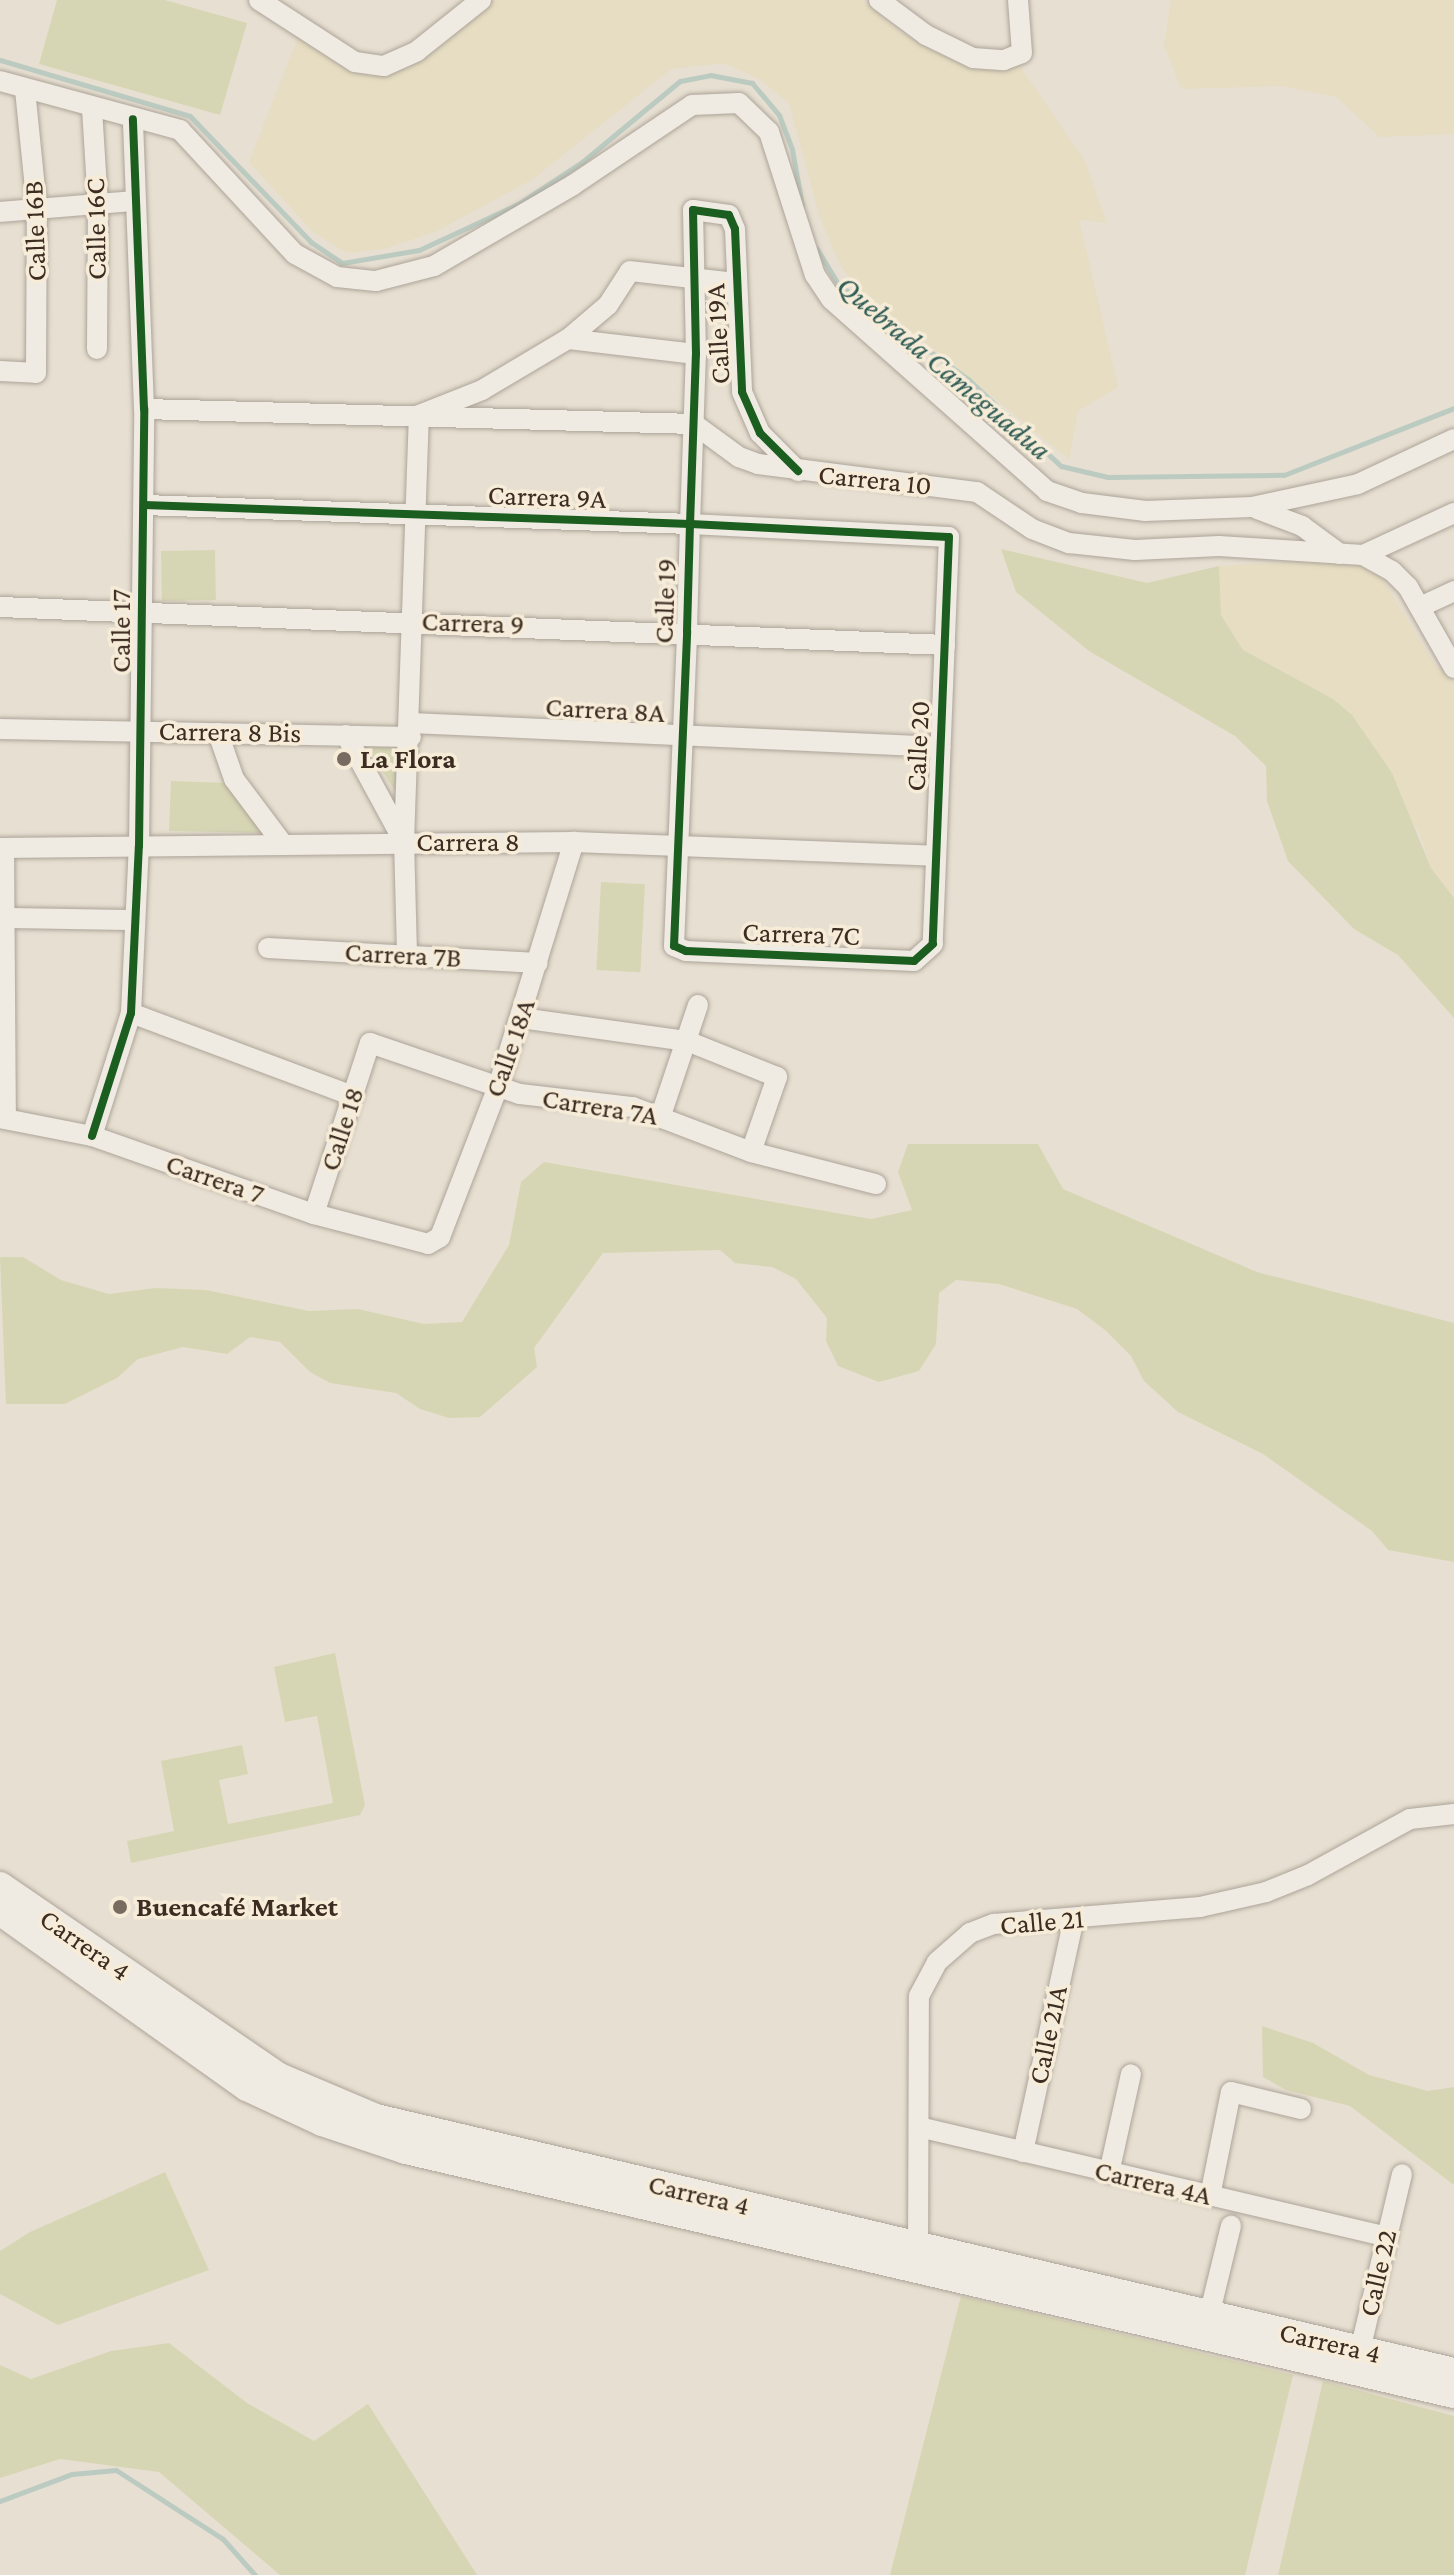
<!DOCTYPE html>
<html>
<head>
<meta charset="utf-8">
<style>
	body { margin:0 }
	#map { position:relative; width:1454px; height:2575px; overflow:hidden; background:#e7dfd1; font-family:"Crimson Pro",serif }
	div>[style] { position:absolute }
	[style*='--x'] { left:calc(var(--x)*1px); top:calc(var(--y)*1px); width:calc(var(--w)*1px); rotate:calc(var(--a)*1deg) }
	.farmland>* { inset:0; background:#e6ddc2 }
	.green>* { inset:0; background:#d7d6b4; transform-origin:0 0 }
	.stream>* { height:5px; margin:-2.5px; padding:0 2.5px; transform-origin:2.5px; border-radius:2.5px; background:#bccbc1 }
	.roads { filter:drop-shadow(0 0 2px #ada499) drop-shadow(0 0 2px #ada499) }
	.street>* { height:20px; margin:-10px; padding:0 10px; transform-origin:10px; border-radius:10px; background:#efeae2 }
	.secondary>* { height:28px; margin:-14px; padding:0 14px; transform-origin:14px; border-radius:14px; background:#efeae2 }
	.cycleway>* { height:8px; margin:-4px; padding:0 4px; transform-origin:4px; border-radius:4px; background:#1b5e20 }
	.dots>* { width:22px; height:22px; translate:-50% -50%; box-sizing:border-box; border:4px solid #f6ecd8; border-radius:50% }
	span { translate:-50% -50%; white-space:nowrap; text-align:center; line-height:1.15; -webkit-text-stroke:7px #f6ecd8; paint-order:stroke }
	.street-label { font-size:28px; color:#3c2c21 }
	.poi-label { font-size:28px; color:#3c2c21; font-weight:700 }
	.left { translate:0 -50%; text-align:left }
	.water-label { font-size:30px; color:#305c56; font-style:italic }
</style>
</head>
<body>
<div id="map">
	<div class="farmland">
		<i style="clip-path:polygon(494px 0,862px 0,900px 32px,935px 52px,970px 64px,1019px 65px,1084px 159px,1107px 223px,1079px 219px,1118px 387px,1078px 411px,1069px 459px,859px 289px,840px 265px,820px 218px,789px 103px,759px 79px,724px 63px,671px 69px,533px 179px,437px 231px,384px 249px,347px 253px,312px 231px,249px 162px,299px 35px,390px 72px,419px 62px)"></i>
		<i style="clip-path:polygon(1171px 0,1454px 0,1454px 134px,1380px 137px,1336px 97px,1281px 86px,1181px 89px,1164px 45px)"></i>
		<i style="clip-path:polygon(1320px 560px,1366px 566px,1380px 575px,1436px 667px,1454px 677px,1454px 898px,1431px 868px,1419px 831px,1275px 671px,1243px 650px,1221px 615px,1219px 566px)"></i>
	</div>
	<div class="green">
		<i style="clip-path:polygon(57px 0,165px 0,247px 23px,220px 115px,39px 64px)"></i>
		<i style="clip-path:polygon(1001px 549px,1147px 583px,1219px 566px,1221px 615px,1243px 650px,1333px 699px,1352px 715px,1392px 773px,1431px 868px,1454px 898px,1454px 1018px,1398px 955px,1354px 929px,1288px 861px,1267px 801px,1266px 766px,1235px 736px,1089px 651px,1016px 592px)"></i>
		<i style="left:215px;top:550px;width:50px;height:54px;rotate:89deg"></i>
		<i style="clip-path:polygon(366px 745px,397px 745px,402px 751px,400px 799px)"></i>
		<i style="clip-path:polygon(171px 781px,227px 783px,262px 833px,169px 831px)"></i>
		<i style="left:601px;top:882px;width:44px;height:88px;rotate:3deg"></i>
		<i style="clip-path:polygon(908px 1144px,1038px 1144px,1063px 1189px,1257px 1272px,1454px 1323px,1454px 1562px,1388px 1550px,1372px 1531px,1263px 1454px,1178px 1412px,1144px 1381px,1131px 1356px,1105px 1330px,1077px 1309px,999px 1284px,956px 1280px,939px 1293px,936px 1344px,919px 1371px,879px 1382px,838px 1366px,826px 1341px,827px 1318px,796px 1279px,772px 1267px,735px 1263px,720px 1250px,603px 1253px,534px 1348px,537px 1367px,480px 1417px,449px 1418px,420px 1409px,396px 1393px,330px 1383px,310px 1372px,280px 1342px,250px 1337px,227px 1354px,183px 1347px,138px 1359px,117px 1378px,65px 1404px,6px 1404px,0 1257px,23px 1257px,61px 1280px,109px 1294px,155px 1288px,206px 1290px,309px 1311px,358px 1309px,424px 1324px,462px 1322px,509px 1245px,521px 1182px,544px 1162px,871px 1219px,912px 1210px,898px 1172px)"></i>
		<i style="clip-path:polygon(335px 1653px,365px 1805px,360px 1815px,131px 1863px,127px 1841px,174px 1831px,161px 1761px,242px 1745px,248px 1774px,219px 1780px,228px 1824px,333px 1803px,317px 1716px,285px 1722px,274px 1667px)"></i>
		<i style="clip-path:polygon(1262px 2026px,1313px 2043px,1369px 2075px,1428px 2091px,1454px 2087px,1454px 2185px,1350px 2106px,1286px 2090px,1263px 2077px)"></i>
		<i style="clip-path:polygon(165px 2172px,209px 2270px,58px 2325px,0 2294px,0 2251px,30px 2232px)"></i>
		<i style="clip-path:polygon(961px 2296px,1293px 2375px,1245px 2575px,890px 2575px)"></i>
		<i style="clip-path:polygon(169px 2343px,247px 2403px,314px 2441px,368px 2404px,477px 2575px,280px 2575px,159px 2472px,60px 2459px,0 2478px,0 2365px,31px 2379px,111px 2351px)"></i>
		<i style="clip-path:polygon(1323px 2381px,1454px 2416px,1454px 2575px,1278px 2575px)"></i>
	</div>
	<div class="stream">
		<i style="--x:0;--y:60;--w:198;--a:16.4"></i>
		<i style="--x:190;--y:116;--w:175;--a:46.2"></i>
		<i style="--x:311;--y:242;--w:37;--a:34"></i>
		<i style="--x:342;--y:263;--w:78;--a:-9.6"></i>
		<i style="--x:419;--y:250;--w:109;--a:-24.9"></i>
		<i style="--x:518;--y:204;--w:77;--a:-33.3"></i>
		<i style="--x:582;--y:162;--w:127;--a:-39.6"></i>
		<i style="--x:680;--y:81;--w:31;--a:-11"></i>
		<i style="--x:710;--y:75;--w:43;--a:10.8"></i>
		<i style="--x:752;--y:83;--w:42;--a:49.8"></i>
		<i style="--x:779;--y:115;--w:36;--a:69"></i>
		<i style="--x:792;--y:149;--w:57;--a:79.9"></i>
		<i style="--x:817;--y:249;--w:41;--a:59"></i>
		<i style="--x:838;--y:284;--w:162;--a:36.2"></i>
		<i style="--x:969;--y:380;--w:126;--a:43.1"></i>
		<i style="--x:1061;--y:466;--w:48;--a:13.2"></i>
		<i style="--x:1108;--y:477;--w:176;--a:-0.7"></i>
		<i style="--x:1284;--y:475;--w:183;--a:-21.5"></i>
		<i style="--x:0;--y:2501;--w:77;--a:-20.6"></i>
		<i style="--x:72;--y:2474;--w:44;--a:-5.2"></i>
		<i style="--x:116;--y:2470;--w:127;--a:32.8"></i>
		<i style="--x:223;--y:2539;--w:48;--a:48.4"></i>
	</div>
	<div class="roads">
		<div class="street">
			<i style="--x:259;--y:0;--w:114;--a:32.9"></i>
			<i style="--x:355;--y:62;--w:29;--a:8"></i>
			<i style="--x:384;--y:66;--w:36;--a:-24"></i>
			<i style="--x:417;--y:51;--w:82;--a:-38.6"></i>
			<i style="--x:879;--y:0;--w:59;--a:36.7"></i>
			<i style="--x:926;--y:35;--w:52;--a:26.1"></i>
			<i style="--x:973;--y:58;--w:31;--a:4"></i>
			<i style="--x:1004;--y:60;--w:19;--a:-21"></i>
			<i style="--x:1022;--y:53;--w:53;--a:-94.3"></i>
			<i style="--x:0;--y:81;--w:187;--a:15.2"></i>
			<i style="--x:180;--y:130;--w:169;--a:47.2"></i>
			<i style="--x:295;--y:254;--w:48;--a:28.7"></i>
			<i style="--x:337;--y:277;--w:39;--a:6"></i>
			<i style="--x:376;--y:281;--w:60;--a:-14.5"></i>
			<i style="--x:434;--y:266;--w:161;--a:-30.2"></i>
			<i style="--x:573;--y:185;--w:143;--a:-33.9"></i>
			<i style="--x:692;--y:105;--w:47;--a:-2.4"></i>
			<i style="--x:739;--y:103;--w:42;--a:44"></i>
			<i style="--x:769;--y:132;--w:150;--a:72.2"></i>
			<i style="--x:815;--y:275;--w:29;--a:56"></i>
			<i style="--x:831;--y:299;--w:289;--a:41.6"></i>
			<i style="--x:1047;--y:491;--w:37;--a:19"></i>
			<i style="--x:1082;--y:503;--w:64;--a:7.2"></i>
			<i style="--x:1145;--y:511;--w:107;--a:-2.1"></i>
			<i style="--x:1252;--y:507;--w:108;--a:-12.2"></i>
			<i style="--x:1358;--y:484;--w:106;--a:-25.1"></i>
			<i style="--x:92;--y:109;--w:95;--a:86.4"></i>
			<i style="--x:98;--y:204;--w:145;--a:90.4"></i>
			<i style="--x:0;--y:212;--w:135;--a:-4.7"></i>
			<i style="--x:568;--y:339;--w:129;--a:6.7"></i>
			<i style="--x:0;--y:371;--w:36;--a:3"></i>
			<i style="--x:36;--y:373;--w:165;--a:-89.7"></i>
			<i style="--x:37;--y:208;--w:119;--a:-95.8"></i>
			<i style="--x:144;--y:409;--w:550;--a:1.56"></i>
			<i style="--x:694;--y:424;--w:56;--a:36.3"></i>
			<i style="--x:739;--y:457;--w:20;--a:20"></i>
			<i style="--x:758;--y:464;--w:221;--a:7.3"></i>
			<i style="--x:977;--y:492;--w:66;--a:33.9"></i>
			<i style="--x:1032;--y:529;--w:40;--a:21"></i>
			<i style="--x:1069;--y:543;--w:66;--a:6.1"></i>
			<i style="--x:1135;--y:550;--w:84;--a:-2.7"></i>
			<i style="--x:1219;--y:546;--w:144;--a:3.6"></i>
			<i style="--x:1363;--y:555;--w:33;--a:29"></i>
			<i style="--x:1392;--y:571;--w:23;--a:45"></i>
			<i style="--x:1408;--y:587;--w:93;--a:60.4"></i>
			<i style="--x:144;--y:505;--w:546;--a:1.99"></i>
			<i style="--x:690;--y:524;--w:259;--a:2.9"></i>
			<i style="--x:949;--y:537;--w:407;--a:92.3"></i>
			<i style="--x:933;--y:944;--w:25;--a:138"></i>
			<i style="--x:914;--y:961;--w:228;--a:-177.5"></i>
			<i style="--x:686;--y:951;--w:13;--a:-157"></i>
			<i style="--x:674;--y:946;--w:315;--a:-87.6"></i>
			<i style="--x:687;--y:631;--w:107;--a:-88.4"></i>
			<i style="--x:690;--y:524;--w:170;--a:-88"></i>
			<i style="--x:696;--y:354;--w:144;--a:-91.2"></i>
			<i style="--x:693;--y:210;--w:36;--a:8"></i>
			<i style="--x:729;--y:215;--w:15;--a:67"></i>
			<i style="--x:735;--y:229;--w:163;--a:87.5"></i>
			<i style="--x:742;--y:392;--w:45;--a:66.3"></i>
			<i style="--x:760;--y:433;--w:54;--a:45"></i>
			<i style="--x:1257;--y:509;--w:48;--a:20.7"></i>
			<i style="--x:1302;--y:526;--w:47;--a:36.4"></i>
			<i style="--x:1363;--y:555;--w:100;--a:-24.8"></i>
			<i style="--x:0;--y:607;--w:946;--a:2.3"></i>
			<i style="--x:1420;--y:607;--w:38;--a:-25"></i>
			<i style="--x:411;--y:723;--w:530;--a:2.6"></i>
			<i style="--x:0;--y:729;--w:411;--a:1.1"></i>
			<i style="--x:218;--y:733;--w:49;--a:70.8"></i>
			<i style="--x:234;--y:779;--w:80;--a:53.1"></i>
			<i style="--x:346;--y:735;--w:122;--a:61.5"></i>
			<i style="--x:0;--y:848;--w:574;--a:-0.6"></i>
			<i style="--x:574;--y:842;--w:361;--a:2.2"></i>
			<i style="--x:4;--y:848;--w:271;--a:89.6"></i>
			<i style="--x:6;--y:918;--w:126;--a:0.9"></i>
			<i style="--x:268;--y:948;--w:270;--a:3.2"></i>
			<i style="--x:407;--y:954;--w:112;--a:-91.5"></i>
			<i style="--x:404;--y:842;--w:427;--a:-88"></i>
			<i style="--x:419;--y:415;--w:68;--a:-21.6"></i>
			<i style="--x:482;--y:390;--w:100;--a:-30.7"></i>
			<i style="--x:568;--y:339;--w:52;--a:-40.4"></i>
			<i style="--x:608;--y:305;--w:40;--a:-57.1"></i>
			<i style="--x:630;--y:271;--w:107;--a:6.5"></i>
			<i style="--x:131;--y:1013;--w:237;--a:20.5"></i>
			<i style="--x:521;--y:1018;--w:168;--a:7.9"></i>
			<i style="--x:687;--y:1041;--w:97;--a:21.8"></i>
			<i style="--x:777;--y:1077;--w:79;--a:109.1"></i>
			<i style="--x:661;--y:1115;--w:116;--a:-71.4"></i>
			<i style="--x:0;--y:1118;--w:94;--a:11.1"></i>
			<i style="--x:92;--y:1136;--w:235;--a:19.4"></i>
			<i style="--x:314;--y:1214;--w:118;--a:14.7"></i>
			<i style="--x:428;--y:1244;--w:14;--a:-30"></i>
			<i style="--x:440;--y:1237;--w:161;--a:-68.9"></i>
			<i style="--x:498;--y:1087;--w:257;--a:-72.8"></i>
			<i style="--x:92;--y:1136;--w:129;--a:-72.4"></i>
			<i style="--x:131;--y:1013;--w:167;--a:-87.3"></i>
			<i style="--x:139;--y:846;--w:437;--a:-89.3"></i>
			<i style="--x:144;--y:409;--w:290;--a:-92.2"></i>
			<i style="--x:314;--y:1214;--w:180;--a:-71.9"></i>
			<i style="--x:370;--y:1043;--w:158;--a:18.8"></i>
			<i style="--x:520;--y:1094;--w:114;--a:6.6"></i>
			<i style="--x:633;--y:1107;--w:126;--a:20.9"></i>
			<i style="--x:751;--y:1152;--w:129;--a:14.4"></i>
			<i style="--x:919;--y:2127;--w:481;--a:13.2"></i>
			<i style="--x:1023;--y:2152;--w:239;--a:-77.7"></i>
			<i style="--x:1109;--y:2173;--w:101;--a:-77.5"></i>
			<i style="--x:1210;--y:2196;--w:106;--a:-78.6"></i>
			<i style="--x:1231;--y:2092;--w:72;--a:13.7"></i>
			<i style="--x:918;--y:2257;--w:261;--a:-89.8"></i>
			<i style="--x:919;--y:1996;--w:38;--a:-62"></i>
			<i style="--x:937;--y:1962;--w:44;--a:-41.3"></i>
			<i style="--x:970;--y:1933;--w:26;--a:-21"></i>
			<i style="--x:994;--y:1924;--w:207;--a:-4.7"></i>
			<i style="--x:1200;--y:1907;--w:68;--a:-12.8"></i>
			<i style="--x:1266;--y:1892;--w:45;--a:-22"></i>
			<i style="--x:1308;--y:1875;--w:116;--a:-28.8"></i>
			<i style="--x:1410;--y:1819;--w:44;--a:-6.5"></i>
			<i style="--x:1209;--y:2316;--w:93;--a:-76.3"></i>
			<i style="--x:1357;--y:2363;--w:194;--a:-76.6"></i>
		</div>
		<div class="secondary">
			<i style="--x:0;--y:1886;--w:336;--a:34.4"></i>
			<i style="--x:277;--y:2076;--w:108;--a:23"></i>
			<i style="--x:376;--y:2118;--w:1108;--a:13.26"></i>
			<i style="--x:0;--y:1911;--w:303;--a:35.5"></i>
			<i style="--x:247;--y:2087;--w:83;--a:25"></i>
			<i style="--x:322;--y:2122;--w:89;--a:18.4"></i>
			<i style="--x:406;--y:2150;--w:1076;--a:13.11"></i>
		</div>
	</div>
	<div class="cycleway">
		<i style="--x:144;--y:505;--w:546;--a:1.99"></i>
		<i style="--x:690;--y:524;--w:259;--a:2.9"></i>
		<i style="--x:949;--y:537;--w:407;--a:92.3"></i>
		<i style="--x:933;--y:944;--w:25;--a:138"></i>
		<i style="--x:914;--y:961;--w:228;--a:-177.5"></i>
		<i style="--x:686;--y:951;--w:13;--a:-157"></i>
		<i style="--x:674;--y:946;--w:315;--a:-87.6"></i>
		<i style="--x:687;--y:631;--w:107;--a:-88.4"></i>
		<i style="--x:690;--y:524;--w:170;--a:-88"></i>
		<i style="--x:696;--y:354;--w:144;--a:-91.2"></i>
		<i style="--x:693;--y:210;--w:36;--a:8"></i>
		<i style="--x:729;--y:215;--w:15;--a:67"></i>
		<i style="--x:735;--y:229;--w:163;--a:87.5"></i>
		<i style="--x:742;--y:392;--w:45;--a:66.3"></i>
		<i style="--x:760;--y:433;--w:54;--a:45"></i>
		<i style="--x:92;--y:1136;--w:129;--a:-72.4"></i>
		<i style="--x:131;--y:1013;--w:167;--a:-87.3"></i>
		<i style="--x:139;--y:846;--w:437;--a:-89.3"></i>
		<i style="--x:144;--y:409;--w:290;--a:-92.2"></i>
	</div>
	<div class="dots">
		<i style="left:344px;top:759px;background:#786b5f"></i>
		<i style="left:120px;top:1907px;background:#786b5f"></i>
	</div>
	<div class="street-label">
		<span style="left:96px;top:229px;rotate:-91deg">Calle 16C</span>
		<span style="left:35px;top:231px;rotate:-92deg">Calle 16B</span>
		<span style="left:718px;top:334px;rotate:-93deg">Calle 19A</span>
		<span style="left:875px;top:480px;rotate:6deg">Carrera 10</span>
		<span style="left:547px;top:497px;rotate:2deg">Carrera 9A</span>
		<span style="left:665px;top:601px;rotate:-88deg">Calle 19</span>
		<span style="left:473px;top:623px;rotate:2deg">Carrera 9</span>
		<span style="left:121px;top:631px;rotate:-90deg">Calle 17</span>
		<span style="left:605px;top:710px;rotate:3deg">Carrera 8A</span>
		<span style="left:230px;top:732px;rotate:1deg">Carrera 8 Bis</span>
		<span style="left:918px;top:746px;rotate:-87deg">Calle 20</span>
		<span style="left:468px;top:842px">Carrera 8</span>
		<span style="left:801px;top:934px;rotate:2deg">Carrera 7C</span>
		<span style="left:403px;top:955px;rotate:3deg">Carrera 7B</span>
		<span style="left:510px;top:1048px;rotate:-71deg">Calle 18A</span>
		<span style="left:600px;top:1107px;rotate:9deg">Carrera 7A</span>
		<span style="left:342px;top:1129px;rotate:-72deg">Calle 18</span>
		<span style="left:215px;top:1179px;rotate:19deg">Carrera 7</span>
		<span style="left:1042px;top:1922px;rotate:-5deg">Calle 21</span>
		<span style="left:85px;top:1945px;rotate:35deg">Carrera 4</span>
		<span style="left:1048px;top:2035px;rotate:-78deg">Calle 21A</span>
		<span style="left:1153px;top:2183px;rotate:13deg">Carrera 4A</span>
		<span style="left:699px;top:2195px;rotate:13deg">Carrera 4</span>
		<span style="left:1378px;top:2273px;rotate:-77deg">Calle 22</span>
		<span style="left:1330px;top:2343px;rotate:13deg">Carrera 4</span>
	</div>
	<div class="poi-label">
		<span class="left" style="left:360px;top:759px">La Flora</span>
		<span class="left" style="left:136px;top:1907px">Buencafé Market</span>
	</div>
	<div class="water-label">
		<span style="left:944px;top:368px;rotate:40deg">Quebrada Cameguadua</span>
	</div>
</div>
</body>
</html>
